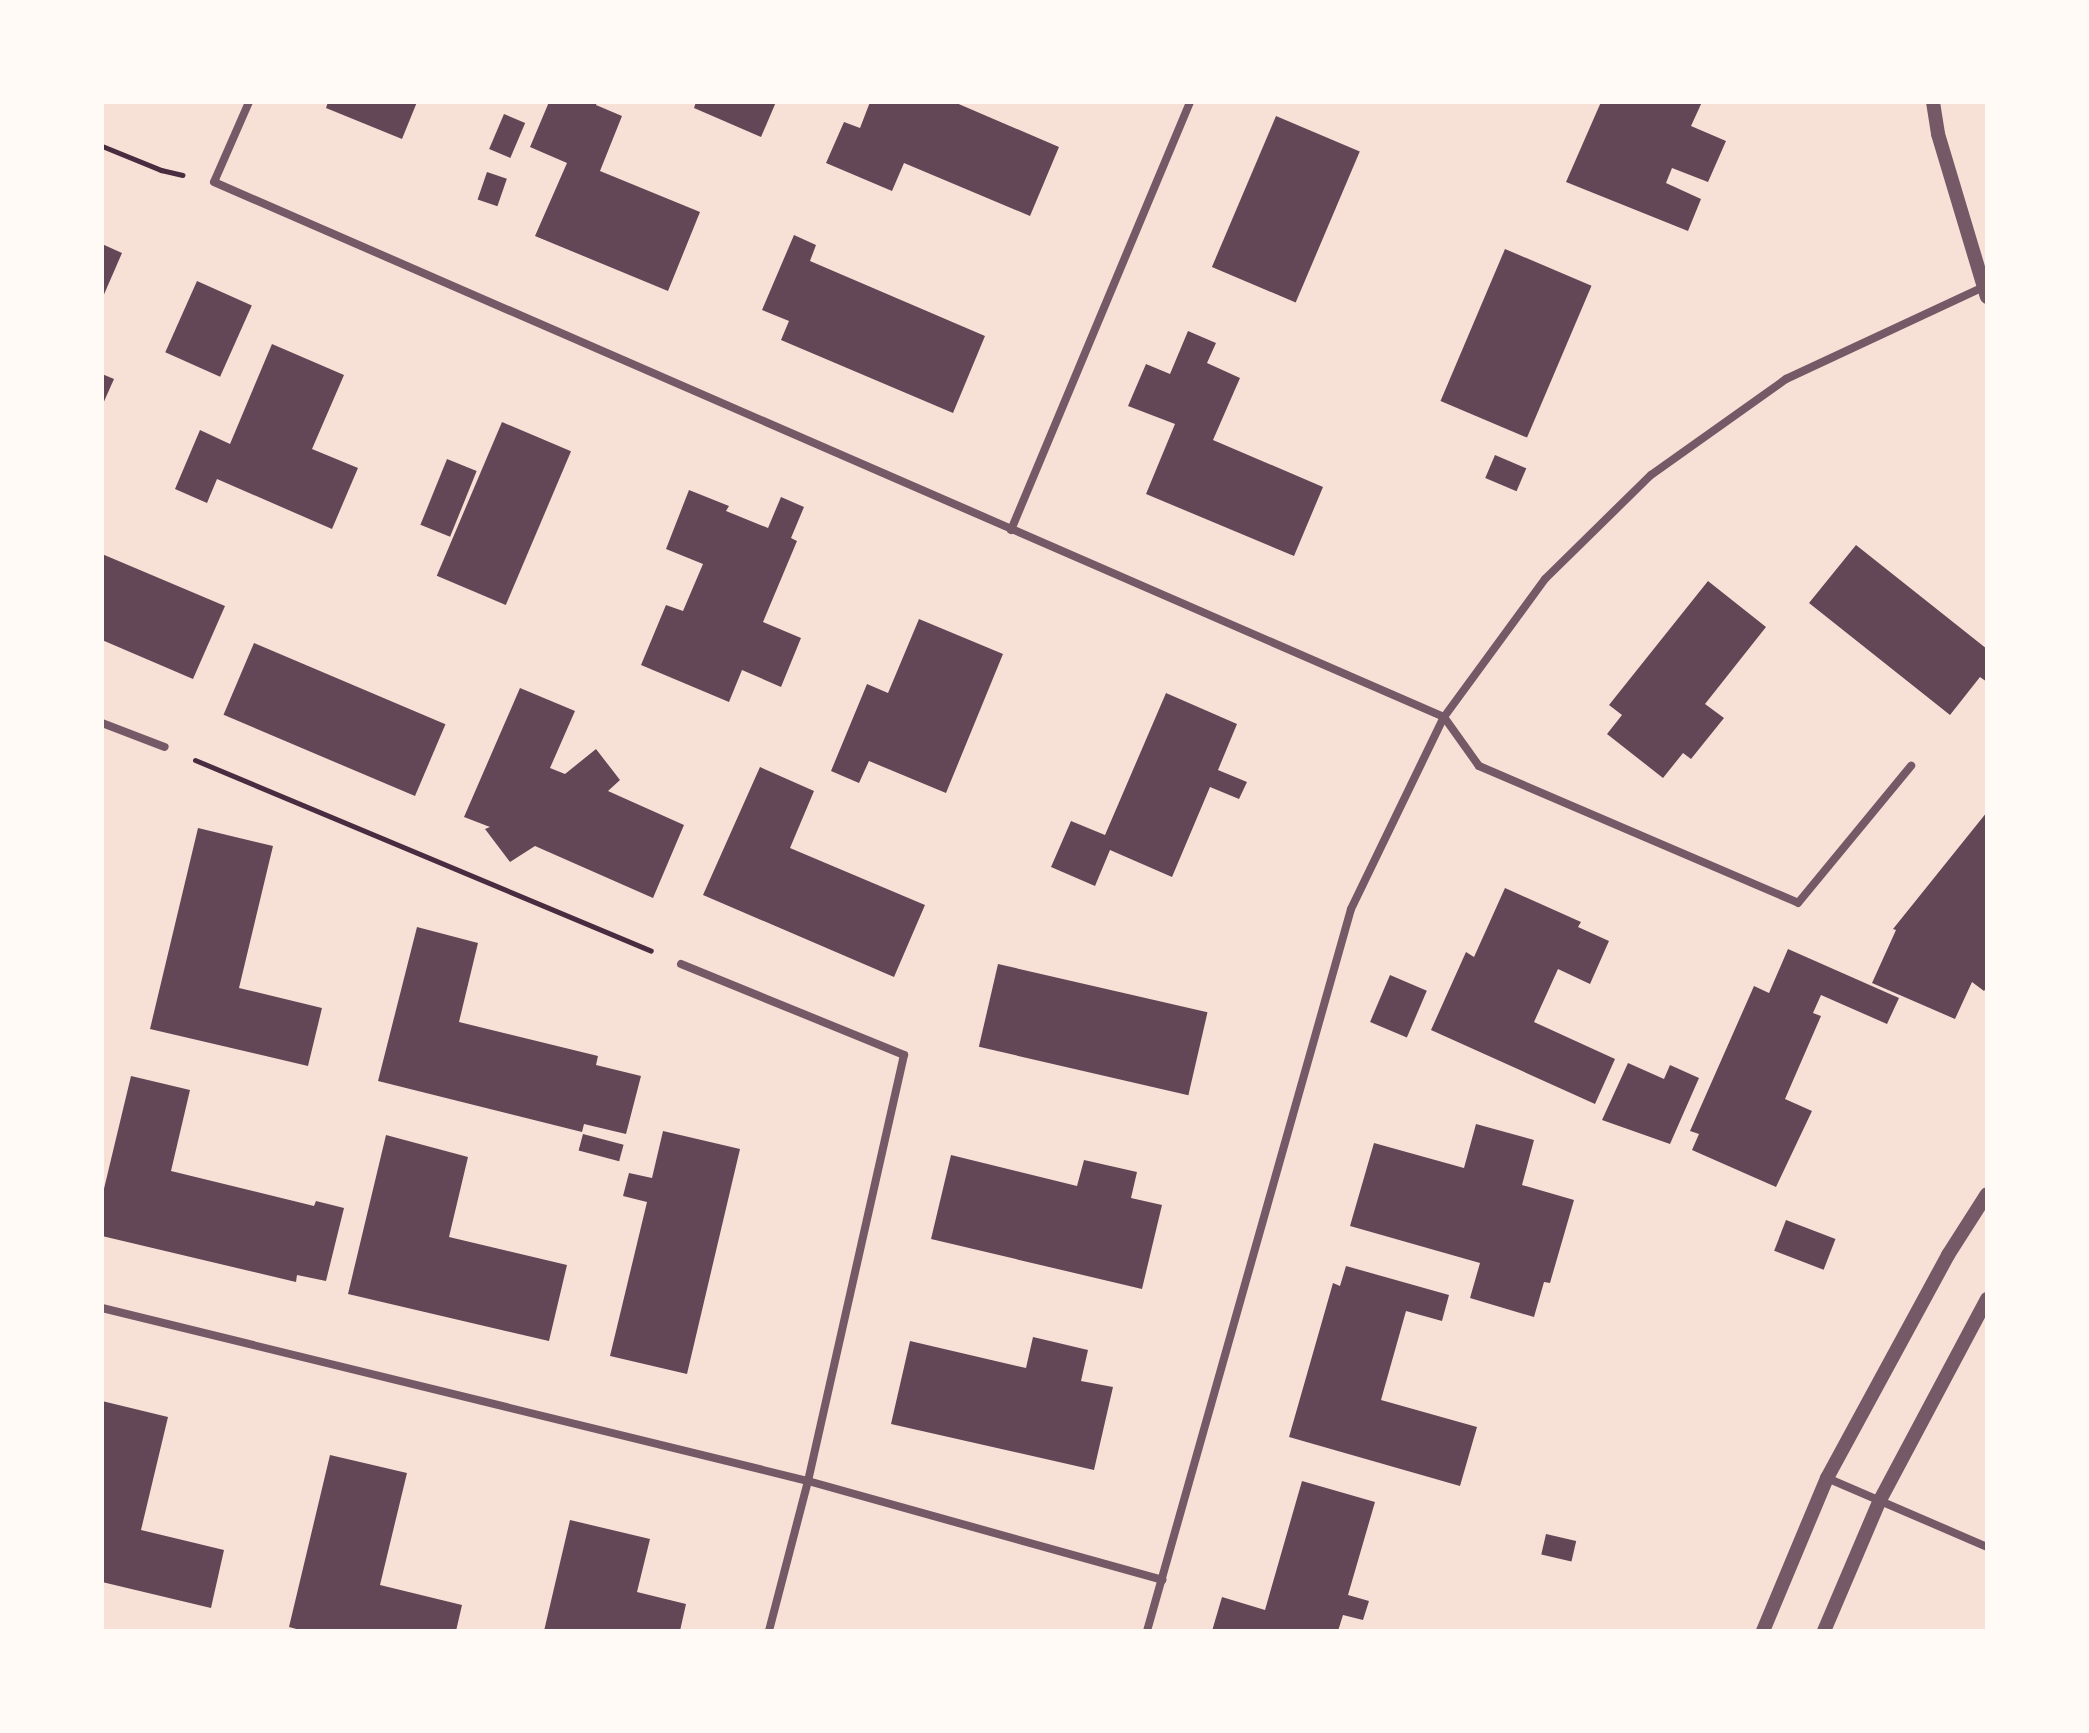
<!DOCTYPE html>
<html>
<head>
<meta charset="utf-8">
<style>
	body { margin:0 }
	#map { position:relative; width:2089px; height:1733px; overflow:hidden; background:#f7e1d7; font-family:Inter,sans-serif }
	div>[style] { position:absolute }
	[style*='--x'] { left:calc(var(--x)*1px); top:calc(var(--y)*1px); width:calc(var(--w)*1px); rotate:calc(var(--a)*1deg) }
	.building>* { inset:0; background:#644757; transform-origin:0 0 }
	.path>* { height:5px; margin:-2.5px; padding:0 2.5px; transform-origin:2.5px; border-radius:2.5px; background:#4a2c40 }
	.minor>* { height:8px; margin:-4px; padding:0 4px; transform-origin:4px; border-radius:4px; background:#755966 }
	.tertiary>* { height:14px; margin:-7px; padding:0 7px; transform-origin:7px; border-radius:7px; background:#755966 }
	span { translate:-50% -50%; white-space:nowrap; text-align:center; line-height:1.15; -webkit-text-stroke:7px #fffaf5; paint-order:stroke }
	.frame { position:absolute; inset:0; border:104px solid #fffaf5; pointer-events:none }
</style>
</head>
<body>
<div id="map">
	<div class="building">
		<i style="clip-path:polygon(328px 102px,417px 102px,402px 139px,326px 108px)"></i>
		<i style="clip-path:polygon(549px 102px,597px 102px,596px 105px,622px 116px,600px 171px,700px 212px,668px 291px,535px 236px,567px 163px,530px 147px)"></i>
		<i style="clip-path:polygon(696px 102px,776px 102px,761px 137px,694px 108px)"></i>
		<i style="clip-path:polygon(870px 102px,954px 102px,1059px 147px,1030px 216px,904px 163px,892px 191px,826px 163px,844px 122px,860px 128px)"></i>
		<i style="clip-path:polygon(1601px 102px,1702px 102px,1691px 126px,1726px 141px,1708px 182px,1672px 168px,1666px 183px,1701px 199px,1688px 231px,1566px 182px)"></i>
		<i style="left:504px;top:114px;width:23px;height:38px;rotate:23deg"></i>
		<i style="left:1276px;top:116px;width:91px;height:164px;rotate:23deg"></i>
		<i style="left:487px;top:172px;width:21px;height:29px;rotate:19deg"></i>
		<i style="clip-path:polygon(794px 235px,816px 245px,810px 261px,985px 336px,953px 413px,781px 340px,789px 321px,762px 310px)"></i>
		<i style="clip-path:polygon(102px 244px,122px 253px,102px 299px)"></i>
		<i style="left:1505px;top:249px;width:94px;height:165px;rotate:23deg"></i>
		<i style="left:197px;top:281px;width:60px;height:78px;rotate:24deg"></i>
		<i style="clip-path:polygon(1188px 331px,1216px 343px,1207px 363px,1240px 378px,1213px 440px,1323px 487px,1294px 556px,1146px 494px,1175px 424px,1128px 406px,1146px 364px,1170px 374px)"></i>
		<i style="clip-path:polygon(272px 344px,344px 375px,312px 449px,358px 468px,332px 529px,217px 479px,207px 503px,175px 489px,200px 430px,230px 444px)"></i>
		<i style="clip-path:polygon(102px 374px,114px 379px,102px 406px)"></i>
		<i style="left:502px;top:422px;width:75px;height:167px;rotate:23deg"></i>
		<i style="left:1495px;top:455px;width:34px;height:25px;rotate:23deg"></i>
		<i style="left:447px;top:459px;width:32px;height:71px;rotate:22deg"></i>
		<i style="clip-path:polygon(689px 490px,729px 506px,726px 511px,768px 528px,781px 497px,804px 507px,791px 538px,797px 541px,763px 622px,801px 638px,781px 687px,742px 670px,729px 702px,641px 665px,666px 605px,683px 611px,703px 564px,666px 549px)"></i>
		<i style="clip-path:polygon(1856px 545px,1987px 649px,1987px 682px,1980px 677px,1950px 715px,1809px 603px)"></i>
		<i style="clip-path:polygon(102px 554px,225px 606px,193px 679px,102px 640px)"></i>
		<i style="clip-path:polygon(1708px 581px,1766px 627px,1705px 704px,1724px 718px,1691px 759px,1683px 753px,1663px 778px,1607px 734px,1622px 715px,1609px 705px)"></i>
		<i style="clip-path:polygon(919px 619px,1003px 654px,946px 793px,869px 761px,859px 783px,831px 771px,867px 684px,888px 693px)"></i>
		<i style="left:254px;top:643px;width:208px;height:78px;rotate:23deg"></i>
		<i style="clip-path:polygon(520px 688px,575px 711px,550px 768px,565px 774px,596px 749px,620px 780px,608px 791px,684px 825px,653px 898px,535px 846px,510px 862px,485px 829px,490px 827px,464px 817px)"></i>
		<i style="clip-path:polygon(1166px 693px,1237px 724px,1218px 770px,1247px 782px,1239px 799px,1210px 787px,1172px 877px,1110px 850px,1095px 886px,1051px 867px,1071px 821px,1105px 835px)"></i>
		<i style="clip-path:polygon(760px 767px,814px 791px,790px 848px,925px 905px,894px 977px,703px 895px)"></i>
		<i style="clip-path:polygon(1987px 812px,1987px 987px,1984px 991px,1972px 982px,1955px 1019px,1872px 983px,1896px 930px,1893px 929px)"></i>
		<i style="clip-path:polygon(198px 828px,273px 846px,239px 988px,322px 1008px,308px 1066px,150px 1029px)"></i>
		<i style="clip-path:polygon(1505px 888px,1581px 922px,1578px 927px,1609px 941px,1590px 984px,1558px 969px,1534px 1022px,1615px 1059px,1595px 1104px,1431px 1030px,1466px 952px,1474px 957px)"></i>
		<i style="clip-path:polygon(417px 927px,478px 943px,459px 1022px,598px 1056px,596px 1065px,641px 1076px,626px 1134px,584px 1124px,582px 1132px,378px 1081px)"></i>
		<i style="clip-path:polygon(1788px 949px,1899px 998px,1887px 1024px,1821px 995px,1813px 1013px,1821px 1016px,1785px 1099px,1812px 1111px,1776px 1187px,1692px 1150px,1699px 1134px,1690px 1131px,1754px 986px,1769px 993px)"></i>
		<i style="left:998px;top:964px;width:215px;height:85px;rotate:13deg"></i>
		<i style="left:1390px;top:975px;width:40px;height:51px;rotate:23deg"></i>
		<i style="clip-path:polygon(1628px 1063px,1664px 1079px,1670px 1065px,1699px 1078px,1670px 1144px,1602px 1120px)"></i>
		<i style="clip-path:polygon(131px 1076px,190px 1090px,171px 1171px,314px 1206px,316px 1201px,344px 1208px,326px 1281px,297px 1275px,296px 1282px,102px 1236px,102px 1197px)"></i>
		<i style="clip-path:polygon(1476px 1124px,1534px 1140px,1522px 1185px,1574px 1200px,1550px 1283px,1544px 1282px,1534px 1317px,1470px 1298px,1480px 1263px,1350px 1226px,1374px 1143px,1464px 1168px)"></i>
		<i style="clip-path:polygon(663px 1131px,740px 1149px,687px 1374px,610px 1356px,647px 1202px,623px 1196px,629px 1173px,652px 1178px)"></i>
		<i style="left:583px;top:1134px;width:42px;height:17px;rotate:15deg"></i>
		<i style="clip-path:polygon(386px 1135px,468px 1157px,449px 1237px,567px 1265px,549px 1341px,348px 1294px)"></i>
		<i style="clip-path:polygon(951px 1155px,1077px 1186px,1084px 1160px,1137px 1172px,1131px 1198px,1162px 1205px,1142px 1289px,931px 1239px)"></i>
		<i style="left:1786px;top:1220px;width:53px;height:33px;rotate:21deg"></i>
		<i style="clip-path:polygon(1346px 1266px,1449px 1295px,1442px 1321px,1406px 1311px,1381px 1400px,1477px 1427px,1460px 1486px,1289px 1437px,1333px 1283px,1340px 1286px)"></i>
		<i style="clip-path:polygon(1033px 1337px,1088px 1350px,1081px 1381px,1113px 1387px,1094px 1470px,891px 1424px,910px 1341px,1026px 1368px)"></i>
		<i style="clip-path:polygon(102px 1401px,168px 1417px,141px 1530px,224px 1550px,211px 1608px,102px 1582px)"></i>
		<i style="clip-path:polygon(330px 1455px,407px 1473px,380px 1585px,462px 1605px,456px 1631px,304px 1631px,289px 1627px)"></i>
		<i style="clip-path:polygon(1302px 1481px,1375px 1502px,1348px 1595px,1369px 1601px,1363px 1620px,1343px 1615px,1338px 1631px,1212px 1631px,1222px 1597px,1265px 1610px)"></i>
		<i style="clip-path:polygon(570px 1520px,650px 1539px,637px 1592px,686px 1604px,680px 1631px,544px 1631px)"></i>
		<i style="left:1546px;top:1534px;width:31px;height:21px;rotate:13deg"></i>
	</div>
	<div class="path">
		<i style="--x:102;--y:146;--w:64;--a:22.1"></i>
		<i style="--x:161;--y:170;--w:22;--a:13"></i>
		<i style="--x:195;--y:760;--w:494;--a:22.7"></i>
	</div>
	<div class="minor">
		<i style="--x:249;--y:102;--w:87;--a:113.6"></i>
		<i style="--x:214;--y:182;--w:1341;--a:23.51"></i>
		<i style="--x:1444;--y:717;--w:60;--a:54.5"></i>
		<i style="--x:1479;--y:766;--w:347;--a:23.2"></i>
		<i style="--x:1798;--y:903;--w:178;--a:-50.5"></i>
		<i style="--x:1011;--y:530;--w:464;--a:-67.3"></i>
		<i style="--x:102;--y:723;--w:67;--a:20.9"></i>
		<i style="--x:681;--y:964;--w:241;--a:22.2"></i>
		<i style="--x:904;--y:1055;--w:437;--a:102.7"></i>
		<i style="--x:808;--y:1481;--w:155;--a:104.6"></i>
		<i style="--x:102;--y:1308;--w:727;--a:13.77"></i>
		<i style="--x:808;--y:1481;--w:368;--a:15.6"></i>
		<i style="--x:1827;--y:1478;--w:174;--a:23.3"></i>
		<i style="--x:1147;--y:1631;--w:750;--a:-74.22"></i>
		<i style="--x:1351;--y:909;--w:213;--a:-64.2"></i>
		<i style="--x:1444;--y:717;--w:171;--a:-53.8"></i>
		<i style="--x:1545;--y:579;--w:148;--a:-44.5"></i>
		<i style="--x:1651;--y:475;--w:166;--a:-35.4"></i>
		<i style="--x:1786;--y:379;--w:217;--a:-25"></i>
	</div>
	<div class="tertiary">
		<i style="--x:1933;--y:102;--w:32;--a:81"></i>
		<i style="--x:1938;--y:134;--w:170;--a:73.3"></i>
		<i style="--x:1763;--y:1631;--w:166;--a:-67.3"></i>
		<i style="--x:1827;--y:1478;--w:254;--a:-61.5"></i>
		<i style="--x:1948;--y:1255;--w:72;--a:-57.4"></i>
		<i style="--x:1824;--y:1631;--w:140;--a:-66.9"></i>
		<i style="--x:1879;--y:1502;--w:230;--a:-62"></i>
	</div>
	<div class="frame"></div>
</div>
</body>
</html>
